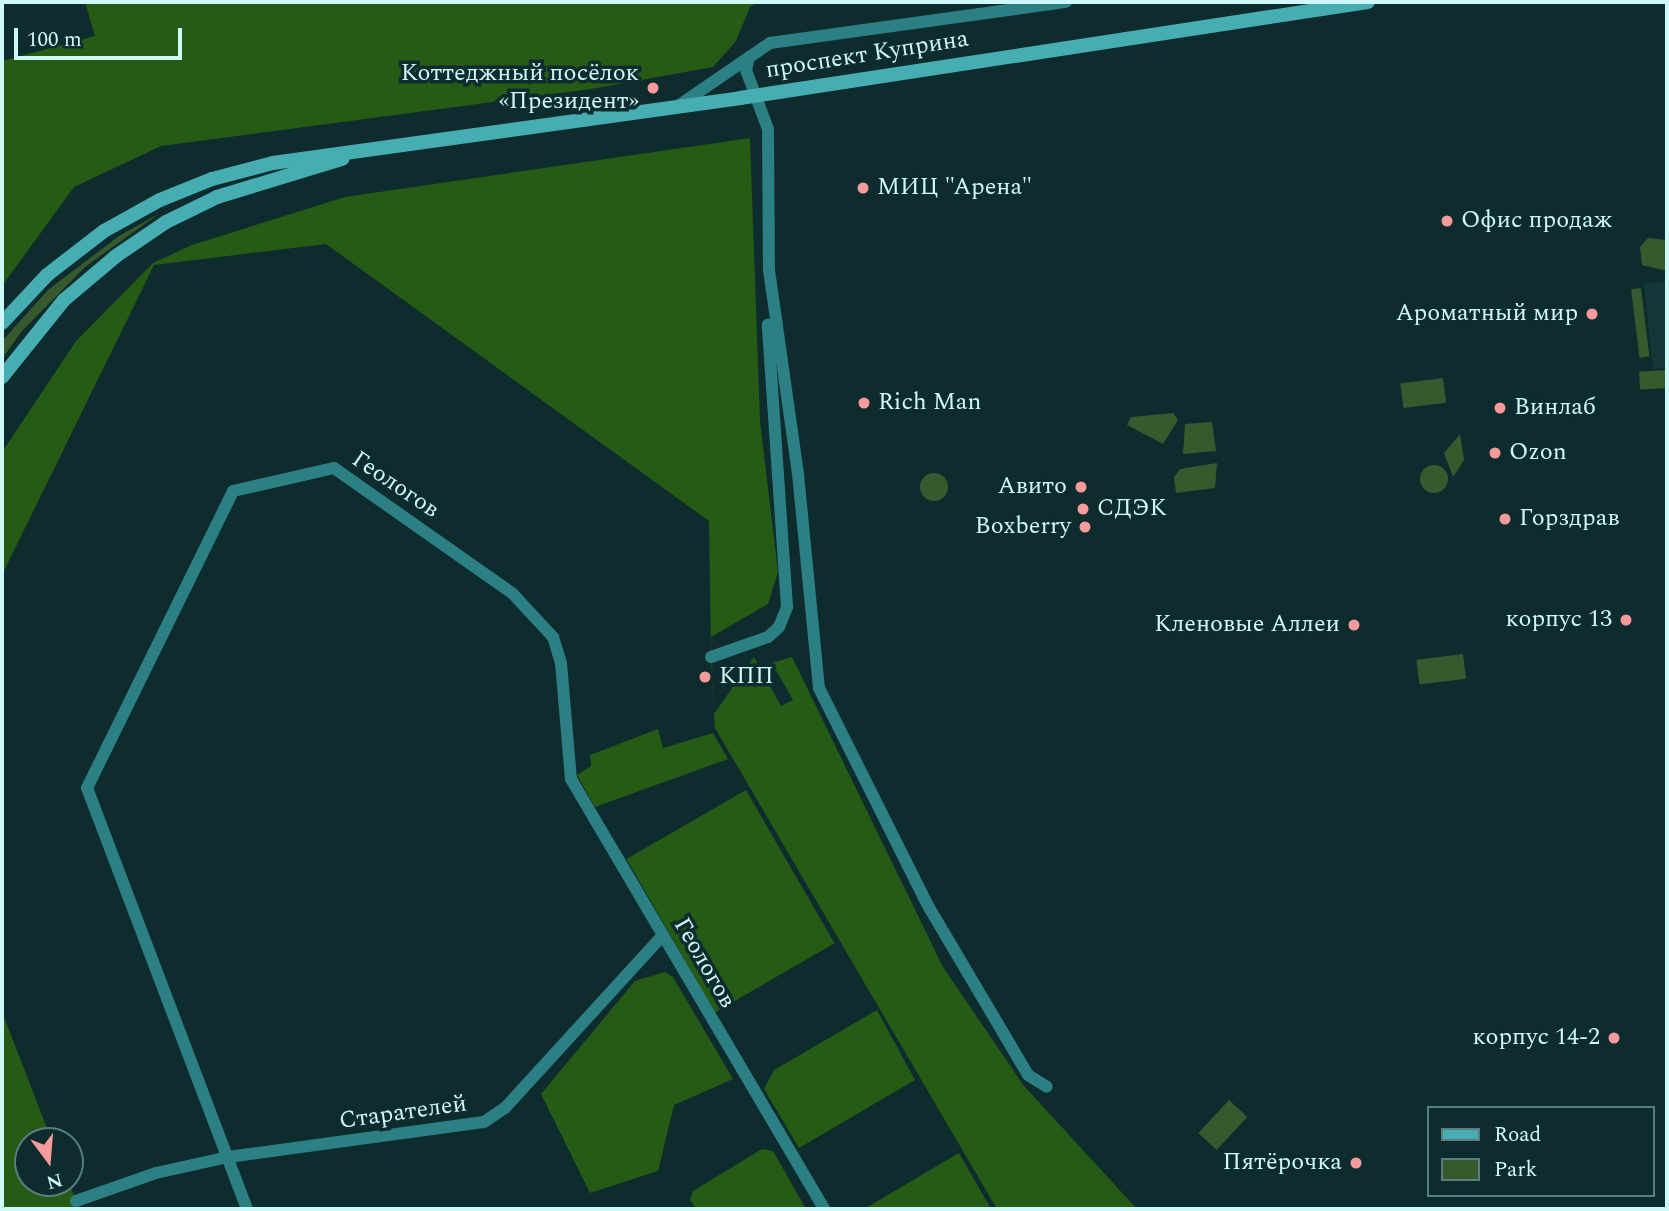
<!DOCTYPE html>
<html>
<head>
<meta charset="utf-8">
<style>
	body { margin:0 }
	#map { position:relative; width:1669px; height:1211px; overflow:hidden; background:#0e2b2d; font-family:Spectral,serif }
	div>[style] { position:absolute }
	[style*='--x'] { left:calc(var(--x)*1px); top:calc(var(--y)*1px); width:calc(var(--w)*1px); rotate:calc(var(--a)*1deg) }
	.built>* { inset:0; background:#163739 }
	.green>* { inset:0; background:#365a2d; transform-origin:0 0 }
	.round { border-radius:50% }
	.forest>* { inset:0; background:#265b16; transform-origin:0 0 }
	.street>* { height:12px; margin:-6px; padding:0 6px; transform-origin:6px; border-radius:6px; background:#2c7f83 }
	.secondary>* { height:14px; margin:-7px; padding:0 7px; transform-origin:7px; border-radius:7px; background:#46aeb3 }
	.dots>* { width:19px; height:19px; translate:-50% -50%; box-sizing:border-box; border:4px solid #0e2b2d; border-radius:50% }
	span { translate:-50% -50%; white-space:nowrap; text-align:center; line-height:1.15; -webkit-text-stroke:7px #0e2b2d; paint-order:stroke }
	.street-label { font-size:24px; color:#cef8f9 }
	.poi-label { font-size:24px; color:#cef8f9 }
	.right { translate:-100% -50%; text-align:right }
	.left { translate:0 -50%; text-align:left }
	.frame { position:absolute; inset:0; border:4px solid #cef8f9; pointer-events:none }
	.legend { position:absolute; left:1427px; top:1106px; width:228px; height:91px; box-sizing:border-box; background:#0e2b2d; border:2px solid #5b7d7f; margin:0; padding:9px 12px; list-style:none; font-size:21px; color:#cef8f9 }
	.legend li { display:flex; align-items:center; gap:14px; height:35px }
	.legend b { width:35px; border:2px solid #5b7d7f }
	.north { position:absolute; left:14px; top:1127px; width:70px; height:70px; box-sizing:border-box; background:#0e2b2d; border:2px solid #5b7d7f; border-radius:50%; rotate:164deg; font-size:19px; font-weight:700; line-height:28px; text-align:center; color:#cef8f9 }
	.north::after { content:''; display:block; margin:auto; width:24px; height:32px; background:#f59b9b; clip-path:polygon(50% 0,100% 100%,50% 72%,0 100%) }
	.scale { position:absolute; left:14px; top:28px; width:168px; height:32px; box-sizing:border-box; border:4px solid #cef8f9; border-top:0; padding-left:9px; font-size:21px; line-height:24px; white-space:nowrap; color:#cef8f9; -webkit-text-stroke:5px #0e2b2d; paint-order:stroke }
</style>
</head>
<body>
<div id="map">
	<div class="built">
		<i style="clip-path:polygon(1667px 281px,1667px 367px,1653px 369px,1644px 284px)"></i>
	</div>
	<div class="green">
		<i style="clip-path:polygon(160px 213px,85px 267px,21px 332px,2px 359px,2px 341px,49px 289px,119px 236px)"></i>
		<i style="clip-path:polygon(1648px 238px,1667px 240px,1667px 271px,1642px 265px,1640px 247px)"></i>
		<i style="left:1641px;top:288px;width:69px;height:10px;rotate:83deg"></i>
		<i style="left:1666px;top:370px;width:18px;height:27px;rotate:87deg"></i>
		<i style="left:1443px;top:378px;width:25px;height:43px;rotate:83deg"></i>
		<i style="clip-path:polygon(1173px 413px,1178px 420px,1163px 444px,1127px 425px,1131px 417px)"></i>
		<i style="clip-path:polygon(1212px 422px,1216px 451px,1183px 454px,1185px 424px)"></i>
		<i style="clip-path:polygon(1460px 434px,1464px 460px,1453px 477px,1444px 453px)"></i>
		<i style="clip-path:polygon(1217px 463px,1215px 488px,1176px 493px,1174px 477px,1180px 469px)"></i>
		<i class="round" style="left:1420px;top:465px;width:28px;height:28px"></i>
		<i class="round" style="left:920px;top:473px;width:28px;height:28px"></i>
		<i style="left:1463px;top:654px;width:25px;height:47px;rotate:83deg"></i>
		<i style="left:1229px;top:1100px;width:25px;height:45px;rotate:43deg"></i>
	</div>
	<div class="forest">
		<i style="clip-path:polygon(85px 2px,759px 2px,750px 7px,736px 41px,713px 67px,591px 89px,161px 146px,74px 187px,2px 286px,2px 61px,95px 36px)"></i>
		<i style="clip-path:polygon(750px 138px,760px 421px,778px 572px,768px 604px,711px 637px,714px 714px,754px 657px,781px 706px,793px 700px,772px 663px,792px 657px,943px 967px,1024px 1086px,1137px 1209px,997px 1209px,715px 728px,714px 715px,711px 657px,709px 521px,326px 244px,154px 265px,2px 575px,2px 452px,76px 341px,153px 263px,192px 245px,345px 197px)"></i>
		<i style="clip-path:polygon(658px 729px,663px 748px,713px 733px,728px 759px,595px 807px,577px 775px,591px 766px,590px 755px)"></i>
		<i style="left:746px;top:790px;width:177px;height:138px;rotate:60deg"></i>
		<i style="clip-path:polygon(665px 972px,673px 977px,733px 1079px,674px 1105px,658px 1171px,590px 1193px,541px 1094px,635px 981px)"></i>
		<i style="clip-path:polygon(877px 1010px,915px 1080px,799px 1148px,764px 1089px,774px 1070px)"></i>
		<i style="clip-path:polygon(2px 1012px,52px 1141px,28px 1141px,28px 1183px,69px 1183px,79px 1209px,2px 1209px)"></i>
		<i style="clip-path:polygon(762px 1149px,773px 1151px,806px 1209px,696px 1209px,690px 1200px,693px 1191px)"></i>
		<i style="clip-path:polygon(959px 1153px,991px 1209px,864px 1209px)"></i>
	</div>
	<div class="street">
		<i style="--x:749;--y:57;--w:13;--a:103"></i>
		<i style="--x:746;--y:70;--w:63;--a:69.6"></i>
		<i style="--x:768;--y:129;--w:141;--a:89.6"></i>
		<i style="--x:769;--y:270;--w:206;--a:81.9"></i>
		<i style="--x:798;--y:474;--w:215;--a:84.4"></i>
		<i style="--x:819;--y:688;--w:241;--a:63.4"></i>
		<i style="--x:927;--y:904;--w:199;--a:59.4"></i>
		<i style="--x:1028;--y:1075;--w:22;--a:32"></i>
		<i style="--x:678;--y:106;--w:112;--a:-34.4"></i>
		<i style="--x:770;--y:43;--w:299;--a:-7.9"></i>
		<i style="--x:711;--y:657;--w:60;--a:-19.3"></i>
		<i style="--x:768;--y:637;--w:15;--a:-42"></i>
		<i style="--x:779;--y:627;--w:22;--a:-68"></i>
		<i style="--x:787;--y:607;--w:283;--a:-93.9"></i>
		<i style="--x:768;--y:325;--w:9;--a:-6"></i>
		<i style="--x:76;--y:1201;--w:85;--a:-19.3"></i>
		<i style="--x:156;--y:1173;--w:74;--a:-12.5"></i>
		<i style="--x:228;--y:1157;--w:258;--a:-7.8"></i>
		<i style="--x:484;--y:1122;--w:25;--a:-34"></i>
		<i style="--x:505;--y:1108;--w:234;--a:-47.6"></i>
		<i style="--x:247;--y:1209;--w:450;--a:-110.8"></i>
		<i style="--x:87;--y:788;--w:331;--a:-63.8"></i>
		<i style="--x:233;--y:491;--w:104;--a:-12.8"></i>
		<i style="--x:334;--y:468;--w:219;--a:35.1"></i>
		<i style="--x:513;--y:594;--w:59;--a:47.1"></i>
		<i style="--x:553;--y:637;--w:27;--a:73"></i>
		<i style="--x:561;--y:663;--w:116;--a:85.1"></i>
		<i style="--x:571;--y:779;--w:499;--a:59.5"></i>
	</div>
	<div class="secondary">
		<i style="--x:2;--y:323;--w:66;--a:-46.8"></i>
		<i style="--x:47;--y:275;--w:72;--a:-37.7"></i>
		<i style="--x:104;--y:231;--w:64;--a:-29"></i>
		<i style="--x:160;--y:200;--w:56;--a:-22"></i>
		<i style="--x:212;--y:179;--w:63;--a:-14.7"></i>
		<i style="--x:273;--y:163;--w:472;--a:-7.9"></i>
		<i style="--x:740;--y:98;--w:635;--a:-8.69"></i>
		<i style="--x:2;--y:377;--w:99;--a:-51.2"></i>
		<i style="--x:64;--y:300;--w:68;--a:-40.2"></i>
		<i style="--x:116;--y:256;--w:60;--a:-34.2"></i>
		<i style="--x:166;--y:222;--w:57;--a:-26.1"></i>
		<i style="--x:217;--y:197;--w:131;--a:-16.9"></i>
	</div>
	<div class="dots">
		<i style="left:653px;top:88px;background:#f59b9b"></i>
		<i style="left:863px;top:188px;background:#f59b9b"></i>
		<i style="left:1447px;top:221px;background:#f59b9b"></i>
		<i style="left:1592px;top:314px;background:#f59b9b"></i>
		<i style="left:864px;top:403px;background:#f59b9b"></i>
		<i style="left:1500px;top:408px;background:#f59b9b"></i>
		<i style="left:1495px;top:453px;background:#f59b9b"></i>
		<i style="left:1081px;top:487px;background:#f59b9b"></i>
		<i style="left:1083px;top:509px;background:#f59b9b"></i>
		<i style="left:1505px;top:519px;background:#f59b9b"></i>
		<i style="left:1085px;top:527px;background:#f59b9b"></i>
		<i style="left:1626px;top:620px;background:#f59b9b"></i>
		<i style="left:1354px;top:625px;background:#f59b9b"></i>
		<i style="left:705px;top:677px;background:#f59b9b"></i>
		<i style="left:1614px;top:1038px;background:#f59b9b"></i>
		<i style="left:1356px;top:1163px;background:#f59b9b"></i>
	</div>
	<div class="street-label">
		<span style="left:867px;top:55px;rotate:-9deg">проспект Куприна</span>
		<span style="left:395px;top:485px;rotate:34deg">Геологов</span>
		<span style="left:704px;top:963px;rotate:60deg">Геологов</span>
		<span style="left:403px;top:1113px;rotate:-8deg">Старателей</span>
	</div>
	<div class="poi-label">
		<span class="right" style="left:639px;top:88px">Коттеджный посёлок<br>«Президент»</span>
		<span class="left" style="left:877px;top:188px">МИЦ "Арена"</span>
		<span class="left" style="left:1461px;top:221px">Офис продаж</span>
		<span class="right" style="left:1578px;top:314px">Ароматный мир</span>
		<span class="left" style="left:878px;top:403px">Rich Man</span>
		<span class="left" style="left:1514px;top:408px">Винлаб</span>
		<span class="left" style="left:1509px;top:453px">Ozon</span>
		<span class="right" style="left:1067px;top:487px">Авито</span>
		<span class="left" style="left:1097px;top:509px">СДЭК</span>
		<span class="left" style="left:1519px;top:519px">Горздрав</span>
		<span class="right" style="left:1071px;top:527px">Boxberry</span>
		<span class="right" style="left:1612px;top:620px">корпус 13</span>
		<span class="right" style="left:1340px;top:625px">Кленовые Аллеи</span>
		<span class="left" style="left:719px;top:677px">КПП</span>
		<span class="right" style="left:1600px;top:1038px">корпус 14-2</span>
		<span class="right" style="left:1342px;top:1163px">Пятёрочка</span>
	</div>
	<div class="frame"></div>
	<ul class="legend">
	<li><b style="height:9px;background:#46aeb3"></b>Road</li>
	<li><b style="height:19px;background:#365a2d"></b>Park</li>
	</ul>
	<div class="north">N</div>
	<div class="scale">100 m</div>
</div>
</body>
</html>
